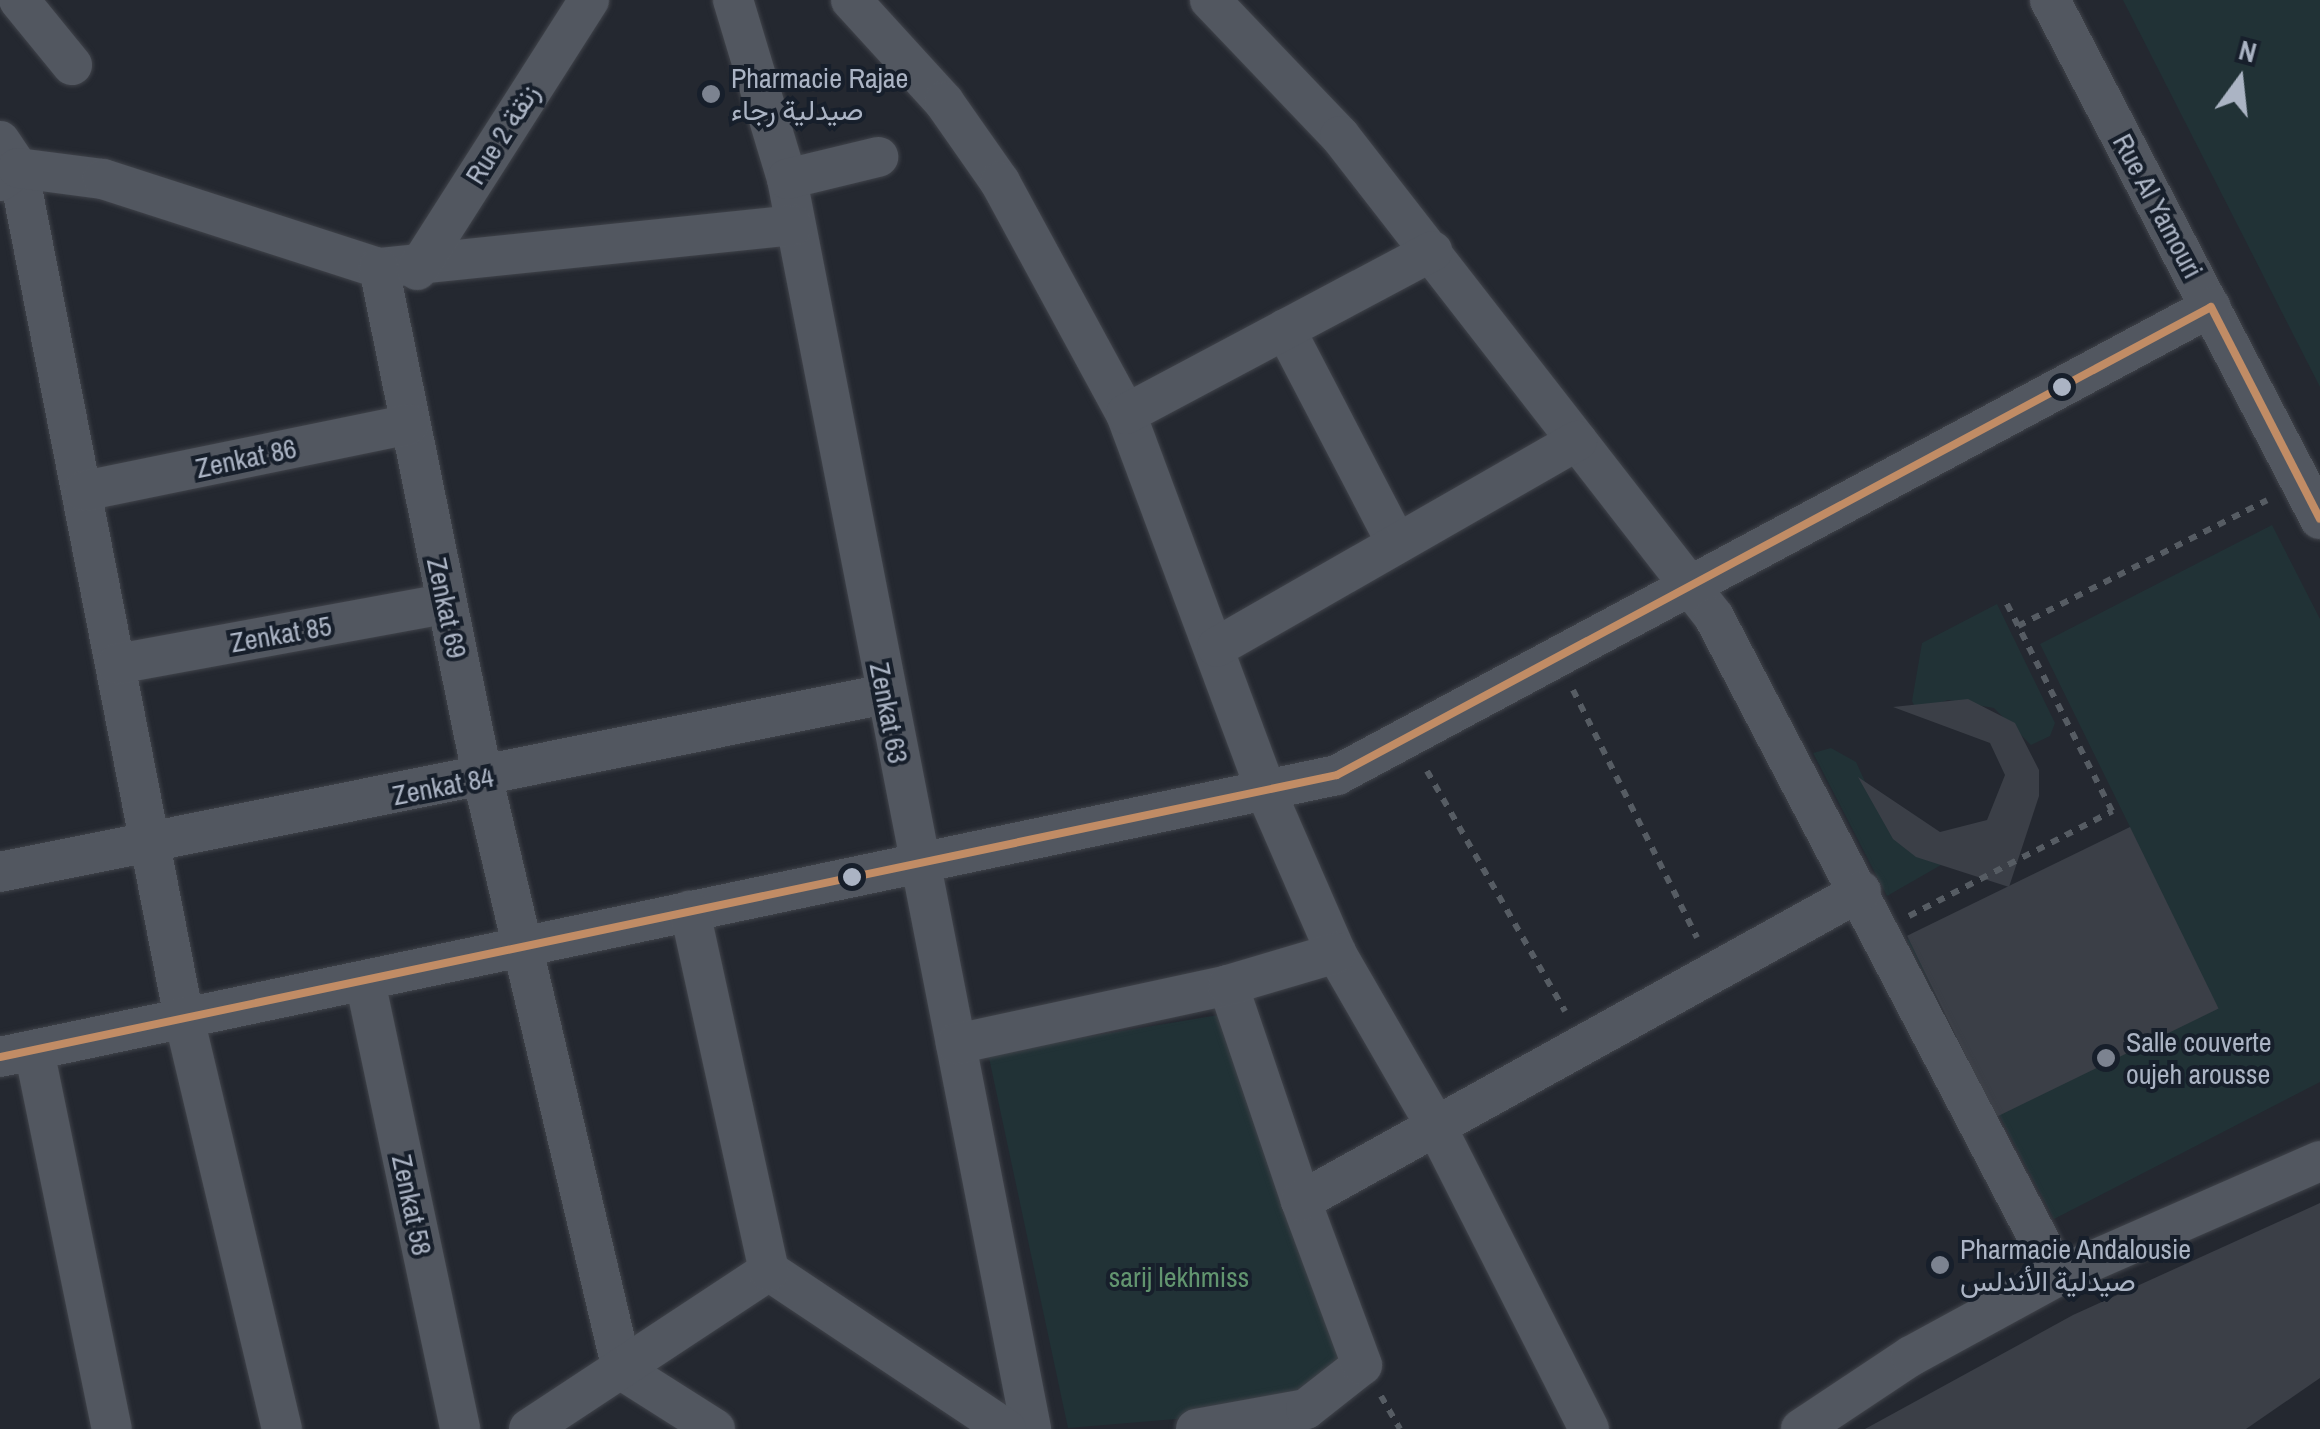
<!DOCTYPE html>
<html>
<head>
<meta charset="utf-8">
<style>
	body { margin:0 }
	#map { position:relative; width:2320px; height:1429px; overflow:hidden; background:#242830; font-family:"Archivo Narrow",Vazirmatn,sans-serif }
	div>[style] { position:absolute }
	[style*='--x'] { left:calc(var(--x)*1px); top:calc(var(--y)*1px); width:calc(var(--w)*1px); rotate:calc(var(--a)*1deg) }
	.green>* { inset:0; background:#213236 }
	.building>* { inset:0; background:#3b3f47; transform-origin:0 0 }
	.path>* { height:6px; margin-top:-3px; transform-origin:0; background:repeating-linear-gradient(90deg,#565c63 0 8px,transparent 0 16px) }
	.roads { filter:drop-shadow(0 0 2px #40434a) drop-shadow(0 0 2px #40434a) }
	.minor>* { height:40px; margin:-20px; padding:0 20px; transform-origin:20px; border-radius:20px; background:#525760 }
	.bus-1>* { height:8px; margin:-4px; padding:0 4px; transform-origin:4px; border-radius:4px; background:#c18c65 }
	.dots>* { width:28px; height:28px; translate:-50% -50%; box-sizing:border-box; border:5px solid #171f2b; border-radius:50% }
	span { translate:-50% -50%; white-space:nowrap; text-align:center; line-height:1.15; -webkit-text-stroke:8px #171f2b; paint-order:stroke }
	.poi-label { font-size:28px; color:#abb4c4 }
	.left { translate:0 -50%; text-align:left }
	.street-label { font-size:28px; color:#abb4c4 }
	.park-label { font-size:28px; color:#62956f }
	.north { position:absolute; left:2190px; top:30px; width:100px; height:100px; -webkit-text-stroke:8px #171f2b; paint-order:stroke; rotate:15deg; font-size:28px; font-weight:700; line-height:40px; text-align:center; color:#abb4c4 }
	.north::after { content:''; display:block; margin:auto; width:35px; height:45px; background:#abb4c4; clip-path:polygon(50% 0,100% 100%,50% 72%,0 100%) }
</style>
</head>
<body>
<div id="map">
	<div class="green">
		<i style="clip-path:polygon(2124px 0,2320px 0,2320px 387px,2123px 0)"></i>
		<i style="clip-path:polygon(2272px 525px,2320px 619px,2320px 1082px,2054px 1219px,1907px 940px,2130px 827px,2040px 644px)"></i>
		<i style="clip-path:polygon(1997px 604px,2055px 723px,2050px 736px,2031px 745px,1994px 708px,1948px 700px,1917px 711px,1912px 701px,1922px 643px)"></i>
		<i style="clip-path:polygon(1831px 748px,1856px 762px,1873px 799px,1941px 865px,1887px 896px,1813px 753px)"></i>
		<i style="clip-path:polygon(1243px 1011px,1365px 1347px,1315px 1388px,1188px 1418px,1068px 1428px,988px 1053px)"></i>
	</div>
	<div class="building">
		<i style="clip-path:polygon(1968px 699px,2015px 723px,2039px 770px,2039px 796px,2009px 887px,1916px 857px,1893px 839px,1858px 777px,1940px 832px,1987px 820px,2005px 775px,1990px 743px,1893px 707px)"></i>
		<i style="left:2130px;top:827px;width:202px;height:248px;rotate:64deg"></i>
		<i style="clip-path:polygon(2320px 1203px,2320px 1378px,2246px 1429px,1865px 1429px,2073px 1315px)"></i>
	</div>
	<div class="path">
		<i style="--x:2018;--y:626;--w:279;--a:-26.8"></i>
		<i style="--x:1573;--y:690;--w:277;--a:63.4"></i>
		<i style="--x:1427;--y:771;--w:277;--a:60.1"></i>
		<i style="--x:1909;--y:916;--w:229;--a:-27.3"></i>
		<i style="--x:2112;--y:811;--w:237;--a:-116.9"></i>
		<i style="--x:1381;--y:1396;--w:38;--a:60"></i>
	</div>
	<div class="roads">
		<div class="minor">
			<i style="--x:19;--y:0;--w:84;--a:50.8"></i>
			<i style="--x:733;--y:0;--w:187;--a:73.2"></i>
			<i style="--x:787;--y:179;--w:1274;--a:78.95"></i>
			<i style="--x:851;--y:0;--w:138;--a:47.6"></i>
			<i style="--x:944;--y:102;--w:98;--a:55"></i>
			<i style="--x:1000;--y:182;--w:264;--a:61.5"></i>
			<i style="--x:1126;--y:414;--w:405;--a:69.6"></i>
			<i style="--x:1267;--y:794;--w:173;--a:66.5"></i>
			<i style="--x:1336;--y:953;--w:202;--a:60"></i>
			<i style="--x:1437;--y:1128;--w:337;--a:63.2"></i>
			<i style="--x:1210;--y:0;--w:188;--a:46.3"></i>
			<i style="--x:1340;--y:136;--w:609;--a:52.13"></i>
			<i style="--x:1714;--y:617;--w:743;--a:62.44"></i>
			<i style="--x:2050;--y:0;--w:585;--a:62.52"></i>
			<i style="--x:0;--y:141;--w:32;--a:56"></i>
			<i style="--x:18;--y:168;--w:866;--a:78.95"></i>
			<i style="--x:184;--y:1018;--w:423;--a:76.6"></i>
			<i style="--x:787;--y:179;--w:94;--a:-13.6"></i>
			<i style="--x:0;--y:181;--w:22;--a:-36"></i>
			<i style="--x:18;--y:168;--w:86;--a:7.4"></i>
			<i style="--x:103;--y:179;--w:290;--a:17.9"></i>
			<i style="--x:379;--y:268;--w:416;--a:-5.9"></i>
			<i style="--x:379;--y:268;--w:521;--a:78.5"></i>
			<i style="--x:483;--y:779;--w:607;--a:76.76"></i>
			<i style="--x:622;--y:1370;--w:110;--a:32.4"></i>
			<i style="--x:417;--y:270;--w:320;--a:-57.5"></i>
			<i style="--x:1285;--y:329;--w:242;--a:62.5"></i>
			<i style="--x:1126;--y:414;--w:347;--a:-28"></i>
			<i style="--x:84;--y:491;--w:332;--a:-11.6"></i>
			<i style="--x:1217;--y:647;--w:415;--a:-29.8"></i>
			<i style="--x:117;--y:664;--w:333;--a:-10.4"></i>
			<i style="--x:0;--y:872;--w:903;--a:-11.37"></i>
			<i style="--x:365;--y:981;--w:458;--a:78"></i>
			<i style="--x:1228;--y:985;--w:228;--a:71.3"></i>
			<i style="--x:956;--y:1044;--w:278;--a:-12.2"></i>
			<i style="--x:1228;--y:985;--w:113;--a:-16.5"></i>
			<i style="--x:34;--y:1050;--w:387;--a:78.4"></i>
			<i style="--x:0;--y:1057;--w:1366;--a:-11.91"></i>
			<i style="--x:1337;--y:775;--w:991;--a:-28.17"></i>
			<i style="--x:769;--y:1271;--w:285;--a:33.7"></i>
			<i style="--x:529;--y:1429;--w:287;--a:-33.4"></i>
			<i style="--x:769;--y:1271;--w:369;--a:-102.4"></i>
			<i style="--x:1196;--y:1429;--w:112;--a:-10.3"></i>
			<i style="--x:1306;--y:1409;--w:71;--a:-38.2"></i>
			<i style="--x:1362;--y:1365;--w:175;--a:-110.4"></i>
			<i style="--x:1301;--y:1201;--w:640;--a:-28.97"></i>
			<i style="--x:1801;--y:1429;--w:132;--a:-33.6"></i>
			<i style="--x:1911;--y:1356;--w:167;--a:-28.6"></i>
			<i style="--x:2058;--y:1276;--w:286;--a:-23.7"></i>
		</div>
	</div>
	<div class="bus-1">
		<i style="--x:2211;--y:307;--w:238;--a:62.8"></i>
		<i style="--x:0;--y:1057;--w:1366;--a:-11.91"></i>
		<i style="--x:1337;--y:775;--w:991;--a:-28.17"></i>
	</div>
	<div class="dots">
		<i style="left:711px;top:94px;background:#7c8390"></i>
		<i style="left:2062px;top:387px;background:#abb4c4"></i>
		<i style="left:852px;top:877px;background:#abb4c4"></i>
		<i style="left:2106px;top:1058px;background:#7c8390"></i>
		<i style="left:1940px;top:1265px;background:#7c8390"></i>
	</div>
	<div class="poi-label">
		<span class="left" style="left:731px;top:94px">Pharmacie Rajae<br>صيدلية رجاء</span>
		<span class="left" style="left:2126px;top:1058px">Salle couverte<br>oujeh arousse</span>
		<span class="left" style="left:1960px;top:1265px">Pharmacie Andalousie<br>صيدلية الأندلس</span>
	</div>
	<div class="street-label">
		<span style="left:502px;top:134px;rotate:-58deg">Rue 2 زنقة</span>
		<span style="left:2158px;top:206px;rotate:62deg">Rue Al Yamouri</span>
		<span style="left:246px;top:458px;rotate:-12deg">Zenkat 86</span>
		<span style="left:447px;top:608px;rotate:78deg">Zenkat 69</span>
		<span style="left:281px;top:634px;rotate:-10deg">Zenkat 85</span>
		<span style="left:889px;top:713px;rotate:79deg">Zenkat 63</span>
		<span style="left:443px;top:786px;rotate:-11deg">Zenkat 84</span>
		<span style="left:412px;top:1205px;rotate:78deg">Zenkat 58</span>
	</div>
	<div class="park-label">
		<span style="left:1179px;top:1277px">sarij lekhmiss</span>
	</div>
	<div class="north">N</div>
</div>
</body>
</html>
